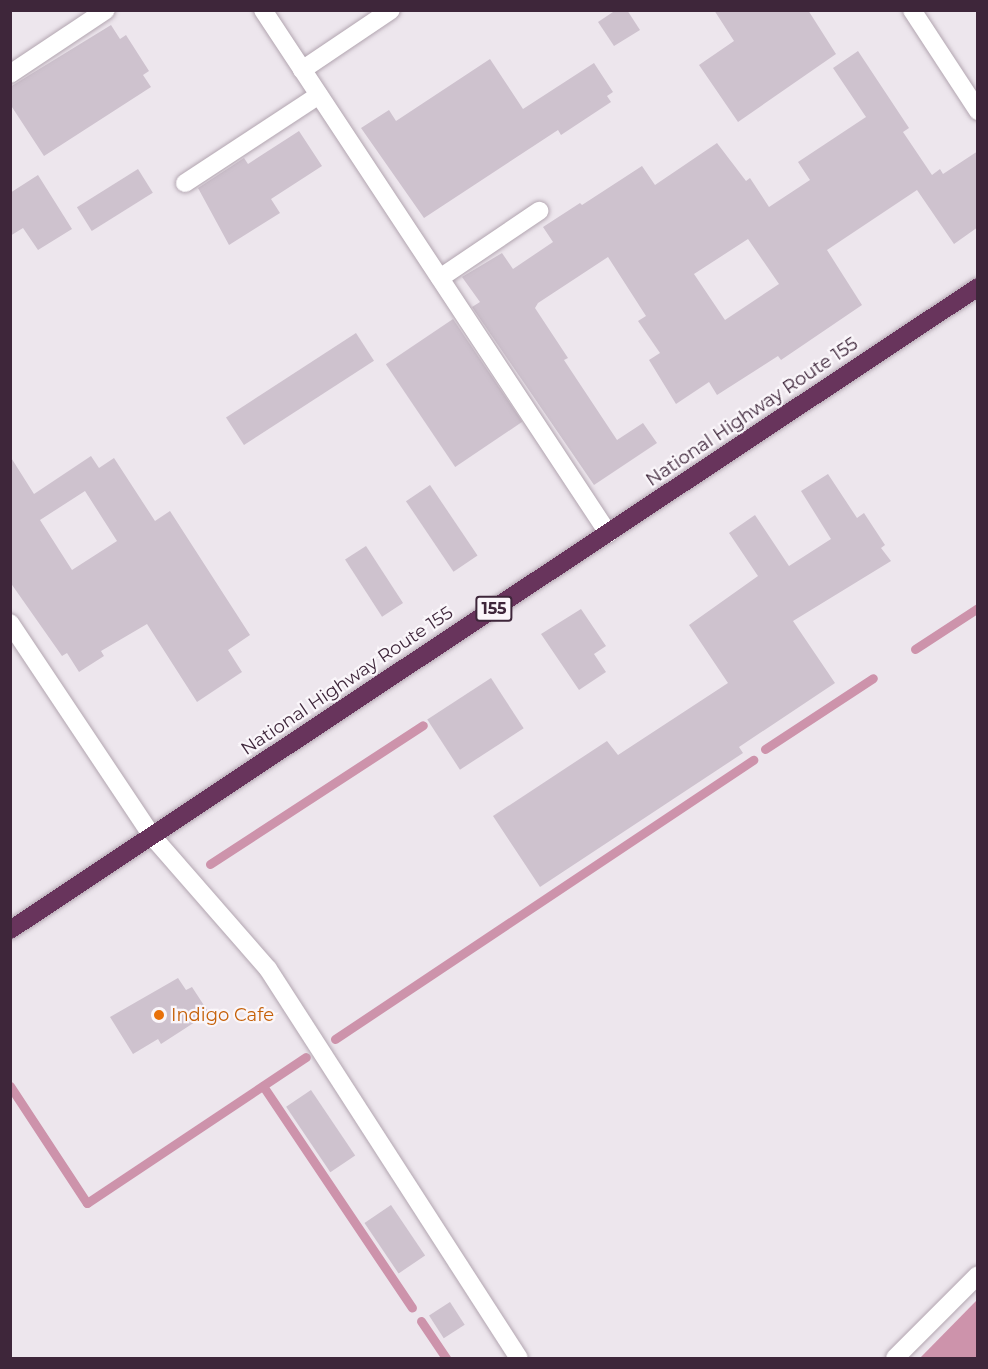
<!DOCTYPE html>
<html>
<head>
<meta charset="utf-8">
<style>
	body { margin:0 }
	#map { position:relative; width:988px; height:1369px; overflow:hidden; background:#ede6ed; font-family:Montserrat,sans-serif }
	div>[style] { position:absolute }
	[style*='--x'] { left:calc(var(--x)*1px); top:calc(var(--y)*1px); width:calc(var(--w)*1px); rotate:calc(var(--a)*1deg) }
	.water>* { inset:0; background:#cd93ab }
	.stream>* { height:9px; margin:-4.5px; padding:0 4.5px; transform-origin:4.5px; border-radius:4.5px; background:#cd93ab }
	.building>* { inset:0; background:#cec2ce; transform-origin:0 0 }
	.roads { filter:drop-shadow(0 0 2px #b2a5b0) drop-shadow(0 0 2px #b2a5b0) }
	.minor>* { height:18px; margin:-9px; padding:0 9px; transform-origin:9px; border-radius:9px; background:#fff }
	.highway>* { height:18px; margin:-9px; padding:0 9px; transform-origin:9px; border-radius:9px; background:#68345c }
	.dots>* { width:16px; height:16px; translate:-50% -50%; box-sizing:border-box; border:3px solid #faf6fa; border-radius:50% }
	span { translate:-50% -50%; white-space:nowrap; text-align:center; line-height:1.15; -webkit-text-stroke:4.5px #faf6fa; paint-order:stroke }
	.shield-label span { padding:2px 4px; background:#faf6fa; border:2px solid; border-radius:4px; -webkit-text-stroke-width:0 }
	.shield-label { font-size:16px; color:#3e263a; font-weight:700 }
	.street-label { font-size:18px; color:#3e263a }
	.food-label { font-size:18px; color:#c56008 }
	.left { translate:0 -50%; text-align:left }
	.frame { position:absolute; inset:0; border:12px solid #3e263a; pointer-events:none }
</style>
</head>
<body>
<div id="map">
	<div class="water">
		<i style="clip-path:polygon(977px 1300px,977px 1358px,920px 1358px)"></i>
	</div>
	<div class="stream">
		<i style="--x:915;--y:649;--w:75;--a:-33.1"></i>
		<i style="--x:765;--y:749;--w:129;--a:-33.3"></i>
		<i style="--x:210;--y:864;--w:254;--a:-33.1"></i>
		<i style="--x:335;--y:1039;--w:503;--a:-33.72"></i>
		<i style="--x:10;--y:1086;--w:140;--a:56.7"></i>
		<i style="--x:87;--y:1203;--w:263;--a:-33.7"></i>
		<i style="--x:263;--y:1086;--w:267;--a:56.1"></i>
		<i style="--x:421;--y:1321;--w:45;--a:56"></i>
	</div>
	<div class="building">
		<i style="clip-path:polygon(616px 10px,627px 10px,640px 30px,614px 46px,598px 22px)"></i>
		<i style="clip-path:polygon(714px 10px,808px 10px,836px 54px,738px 122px,699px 65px,734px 41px)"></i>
		<i style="clip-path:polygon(111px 25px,120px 39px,126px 35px,149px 71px,143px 75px,151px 87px,44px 156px,10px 104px,10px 87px)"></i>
		<i style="clip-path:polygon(evenodd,858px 51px,909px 128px,903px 132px,932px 175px,940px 169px,943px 174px,978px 151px,978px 227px,954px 244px,917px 190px,827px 250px,862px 305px,781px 360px,778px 356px,717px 395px,709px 382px,676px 404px,649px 360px,660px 353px,638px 321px,646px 316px,608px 257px,538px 303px,535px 308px,568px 358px,564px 360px,617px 440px,643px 423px,657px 443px,594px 485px,472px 307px,480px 302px,462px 277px,502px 253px,513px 269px,553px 242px,543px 227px,580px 203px,582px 205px,642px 166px,655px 185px,717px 143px,746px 181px,750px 178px,769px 207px,810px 180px,798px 162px,866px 117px,833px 68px,858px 51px,748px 239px,779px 284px,725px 320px,694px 274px,748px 239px)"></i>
		<i style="clip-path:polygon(490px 59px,523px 109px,594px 63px,613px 92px,607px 96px,611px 102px,561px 135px,558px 130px,424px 218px,361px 128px,389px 110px,396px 121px)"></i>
		<i style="clip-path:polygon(299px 131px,322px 166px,271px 199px,280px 213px,229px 245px,198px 188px,244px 158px,248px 164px)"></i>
		<i style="left:138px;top:169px;width:28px;height:72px;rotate:58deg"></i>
		<i style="clip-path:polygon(38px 175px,72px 229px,38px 250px,23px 228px,10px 236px,10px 193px)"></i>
		<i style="left:453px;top:319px;width:124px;height:81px;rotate:56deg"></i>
		<i style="left:356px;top:333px;width:33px;height:155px;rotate:57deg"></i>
		<i style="clip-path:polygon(evenodd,10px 456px,34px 494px,91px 456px,99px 468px,114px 458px,155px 521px,170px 511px,250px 635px,228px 650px,242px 672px,197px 702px,147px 624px,101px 651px,104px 656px,79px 672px,67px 653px,62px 656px,10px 582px,10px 456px,85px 491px,117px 541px,72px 570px,40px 520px,85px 491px)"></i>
		<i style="clip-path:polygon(828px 474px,857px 518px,864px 513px,885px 545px,881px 548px,891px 561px,793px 621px,835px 683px,739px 747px,743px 753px,540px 887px,493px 816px,607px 741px,618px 755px,728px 683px,689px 625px,758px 576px,729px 533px,755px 515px,789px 566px,831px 539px,801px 491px)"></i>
		<i style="left:430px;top:485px;width:85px;height:29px;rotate:56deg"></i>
		<i style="left:366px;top:546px;width:68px;height:25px;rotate:57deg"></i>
		<i style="clip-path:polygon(581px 609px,606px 646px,594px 654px,606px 672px,579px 690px,541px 634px)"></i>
		<i style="left:491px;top:678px;width:60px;height:76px;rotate:57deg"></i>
		<i style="clip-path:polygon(178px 978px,186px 990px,192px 987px,209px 1013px,161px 1044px,158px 1039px,133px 1054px,110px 1017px)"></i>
		<i style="left:311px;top:1090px;width:79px;height:30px;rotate:56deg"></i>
		<i style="left:391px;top:1205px;width:61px;height:32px;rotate:56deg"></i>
		<i style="left:450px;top:1302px;width:27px;height:25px;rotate:57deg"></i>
	</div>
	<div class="roads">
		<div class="minor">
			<i style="--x:263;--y:10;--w:627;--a:56.59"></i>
			<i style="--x:912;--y:10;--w:121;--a:56.8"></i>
			<i style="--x:302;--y:70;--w:107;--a:-34"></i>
			<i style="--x:10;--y:74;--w:115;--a:-33.7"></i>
			<i style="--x:185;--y:183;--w:160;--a:-33.3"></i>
			<i style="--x:440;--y:278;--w:120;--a:-34.1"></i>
			<i style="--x:10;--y:623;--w:256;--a:56.3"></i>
			<i style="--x:152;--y:836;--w:176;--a:48.9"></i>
			<i style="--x:268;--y:969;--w:463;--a:57.2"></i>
			<i style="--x:895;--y:1358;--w:117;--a:-45"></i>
		</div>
		<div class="highway">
			<i style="--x:10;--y:930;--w:1162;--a:-33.59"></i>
		</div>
	</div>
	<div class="dots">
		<i style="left:159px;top:1015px;background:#e8710a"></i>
	</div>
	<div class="shield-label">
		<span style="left:494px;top:609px">155</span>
	</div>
	<div class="street-label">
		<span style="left:752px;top:412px;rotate:-34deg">National Highway Route 155</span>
		<span style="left:347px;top:681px;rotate:-34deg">National Highway Route 155</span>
	</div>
	<div class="food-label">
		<span class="left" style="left:171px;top:1015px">Indigo Cafe</span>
	</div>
	<div class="frame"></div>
</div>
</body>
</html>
